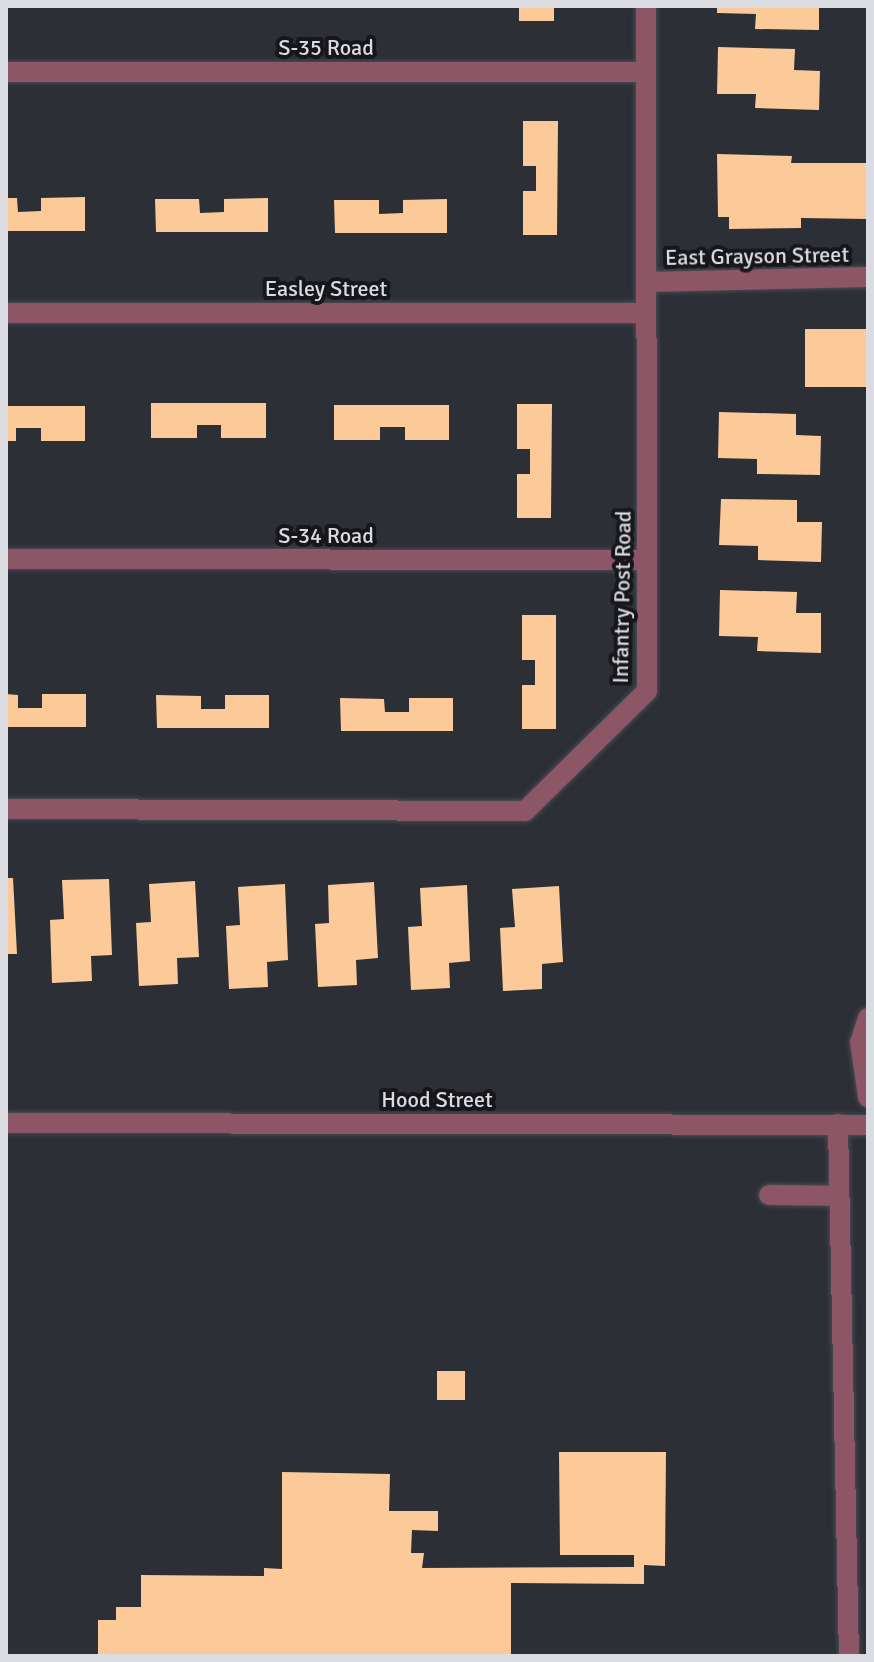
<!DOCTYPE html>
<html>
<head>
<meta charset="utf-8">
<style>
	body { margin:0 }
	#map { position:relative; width:874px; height:1662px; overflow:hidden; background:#2d2f37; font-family:Signika,sans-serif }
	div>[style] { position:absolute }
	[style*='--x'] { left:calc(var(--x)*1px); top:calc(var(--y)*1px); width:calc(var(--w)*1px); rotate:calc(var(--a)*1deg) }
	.building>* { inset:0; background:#fcca99; transform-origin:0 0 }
	.roads { filter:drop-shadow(0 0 2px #494b52) drop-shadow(0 0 2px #494b52) }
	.minor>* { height:20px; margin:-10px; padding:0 10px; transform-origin:10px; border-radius:10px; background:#8c5666 }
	span { translate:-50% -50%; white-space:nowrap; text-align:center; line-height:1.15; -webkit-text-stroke:8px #17171b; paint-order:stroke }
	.street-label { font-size:22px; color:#dbdce1 }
	.frame { position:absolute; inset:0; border:8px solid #dbdce1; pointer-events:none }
</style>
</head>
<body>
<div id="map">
	<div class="building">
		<i style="left:519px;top:6px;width:35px;height:15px"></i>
		<i style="clip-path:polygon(717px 6px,819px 6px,819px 30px,755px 29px,756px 14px,717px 13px)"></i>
		<i style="clip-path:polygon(718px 47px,795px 49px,794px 70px,820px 71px,819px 110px,755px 108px,756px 94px,717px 94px)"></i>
		<i style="clip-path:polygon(523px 121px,558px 121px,557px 235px,523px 235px,523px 191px,536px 191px,536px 166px,523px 166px)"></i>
		<i style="clip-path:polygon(717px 154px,792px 156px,791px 163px,868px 163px,868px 219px,801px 218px,801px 228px,729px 229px,729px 217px,718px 217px)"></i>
		<i style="clip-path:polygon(85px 197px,85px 231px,6px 231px,6px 198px,17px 198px,18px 212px,41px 211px,41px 198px)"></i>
		<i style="clip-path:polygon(268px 198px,268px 232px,156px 232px,155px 199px,199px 199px,200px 213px,224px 212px,224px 199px)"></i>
		<i style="clip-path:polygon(447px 199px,447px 233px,335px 233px,334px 200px,379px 200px,379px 214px,403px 213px,403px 200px)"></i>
		<i style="left:805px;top:329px;width:63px;height:58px"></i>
		<i style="clip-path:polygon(151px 403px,266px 403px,266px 438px,221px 438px,221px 425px,197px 425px,197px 438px,151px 438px)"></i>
		<i style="clip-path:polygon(517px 404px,552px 404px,551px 518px,517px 518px,517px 474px,530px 474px,530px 449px,517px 449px)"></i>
		<i style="clip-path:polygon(334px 405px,449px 405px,449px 440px,405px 440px,405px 427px,380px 427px,380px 440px,334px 440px)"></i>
		<i style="clip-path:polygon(6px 406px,85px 406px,85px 441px,41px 441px,41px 428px,16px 428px,16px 441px,6px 441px)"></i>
		<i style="clip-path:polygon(719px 412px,796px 414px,796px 435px,821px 436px,820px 475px,757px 474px,757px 459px,718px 458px)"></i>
		<i style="clip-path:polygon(721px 499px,797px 500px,797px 522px,822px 522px,821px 562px,758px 560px,758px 546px,719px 545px)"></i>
		<i style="clip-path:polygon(720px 590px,797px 592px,796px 613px,821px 613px,821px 653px,757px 651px,758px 637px,719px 636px)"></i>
		<i style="clip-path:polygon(522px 615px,556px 615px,556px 729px,522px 729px,522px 685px,535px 685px,535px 660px,522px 660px)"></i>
		<i style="clip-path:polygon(6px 694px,18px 695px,18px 708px,42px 708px,42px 694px,86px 694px,86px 727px,6px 727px)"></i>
		<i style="clip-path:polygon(156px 695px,201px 696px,201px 709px,225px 709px,225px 695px,269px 695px,269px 728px,157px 728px)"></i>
		<i style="clip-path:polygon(340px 698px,384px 699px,385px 712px,409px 712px,409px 698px,453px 698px,453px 731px,341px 731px)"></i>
		<i style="clip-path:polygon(6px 878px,13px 878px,17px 954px,6px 954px)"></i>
		<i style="clip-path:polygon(109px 879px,112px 955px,91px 956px,92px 981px,52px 983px,50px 920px,64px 919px,62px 880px)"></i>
		<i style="clip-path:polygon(195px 881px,199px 957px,177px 958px,178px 984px,139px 986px,136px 923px,151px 922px,149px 884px)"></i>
		<i style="clip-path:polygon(374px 882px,378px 958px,356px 960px,357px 985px,318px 987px,315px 924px,329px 923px,328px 885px)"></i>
		<i style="clip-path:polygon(285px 884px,288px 960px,267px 962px,268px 987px,229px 989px,226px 926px,240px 925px,238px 887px)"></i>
		<i style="clip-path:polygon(467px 885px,470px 961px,449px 963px,450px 988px,411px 990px,408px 927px,422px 926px,420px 888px)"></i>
		<i style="clip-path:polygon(559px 886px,563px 962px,542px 964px,542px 989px,503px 991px,500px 928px,515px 927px,512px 889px)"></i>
		<i style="left:437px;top:1371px;width:28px;height:29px"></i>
		<i style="clip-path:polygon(559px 1452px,666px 1452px,665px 1566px,644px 1565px,644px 1584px,511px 1583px,511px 1656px,98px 1656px,98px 1620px,116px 1620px,116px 1607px,141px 1607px,141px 1575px,264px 1576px,264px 1568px,282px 1569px,282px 1472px,390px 1474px,389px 1511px,438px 1511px,438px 1531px,412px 1530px,411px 1553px,424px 1553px,422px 1568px,634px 1567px,634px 1555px,560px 1555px)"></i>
	</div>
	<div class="roads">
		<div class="minor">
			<i style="--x:6;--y:72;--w:639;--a:0"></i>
			<i style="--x:646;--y:282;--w:222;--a:-1.3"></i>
			<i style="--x:6;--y:313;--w:640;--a:0"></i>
			<i style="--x:6;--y:559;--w:641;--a:0.09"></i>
			<i style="--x:6;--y:809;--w:519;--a:0.22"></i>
			<i style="--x:525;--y:811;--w:171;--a:-44.5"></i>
			<i style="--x:647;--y:691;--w:685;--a:-90.08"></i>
			<i style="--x:868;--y:1018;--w:25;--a:108"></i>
			<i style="--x:860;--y:1042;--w:56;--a:81.7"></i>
			<i style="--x:6;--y:1123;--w:862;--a:0.13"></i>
			<i style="--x:838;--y:1124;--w:532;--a:88.82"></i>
			<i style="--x:769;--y:1195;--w:70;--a:0.8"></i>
		</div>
	</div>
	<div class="street-label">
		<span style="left:326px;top:48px">S-35 Road</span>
		<span style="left:757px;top:256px;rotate:-1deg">East Grayson Street</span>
		<span style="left:326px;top:289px">Easley Street</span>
		<span style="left:326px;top:536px">S-34 Road</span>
		<span style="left:622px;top:597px;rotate:-89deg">Infantry Post Road</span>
		<span style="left:437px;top:1100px">Hood Street</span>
	</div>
	<div class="frame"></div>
</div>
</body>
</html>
